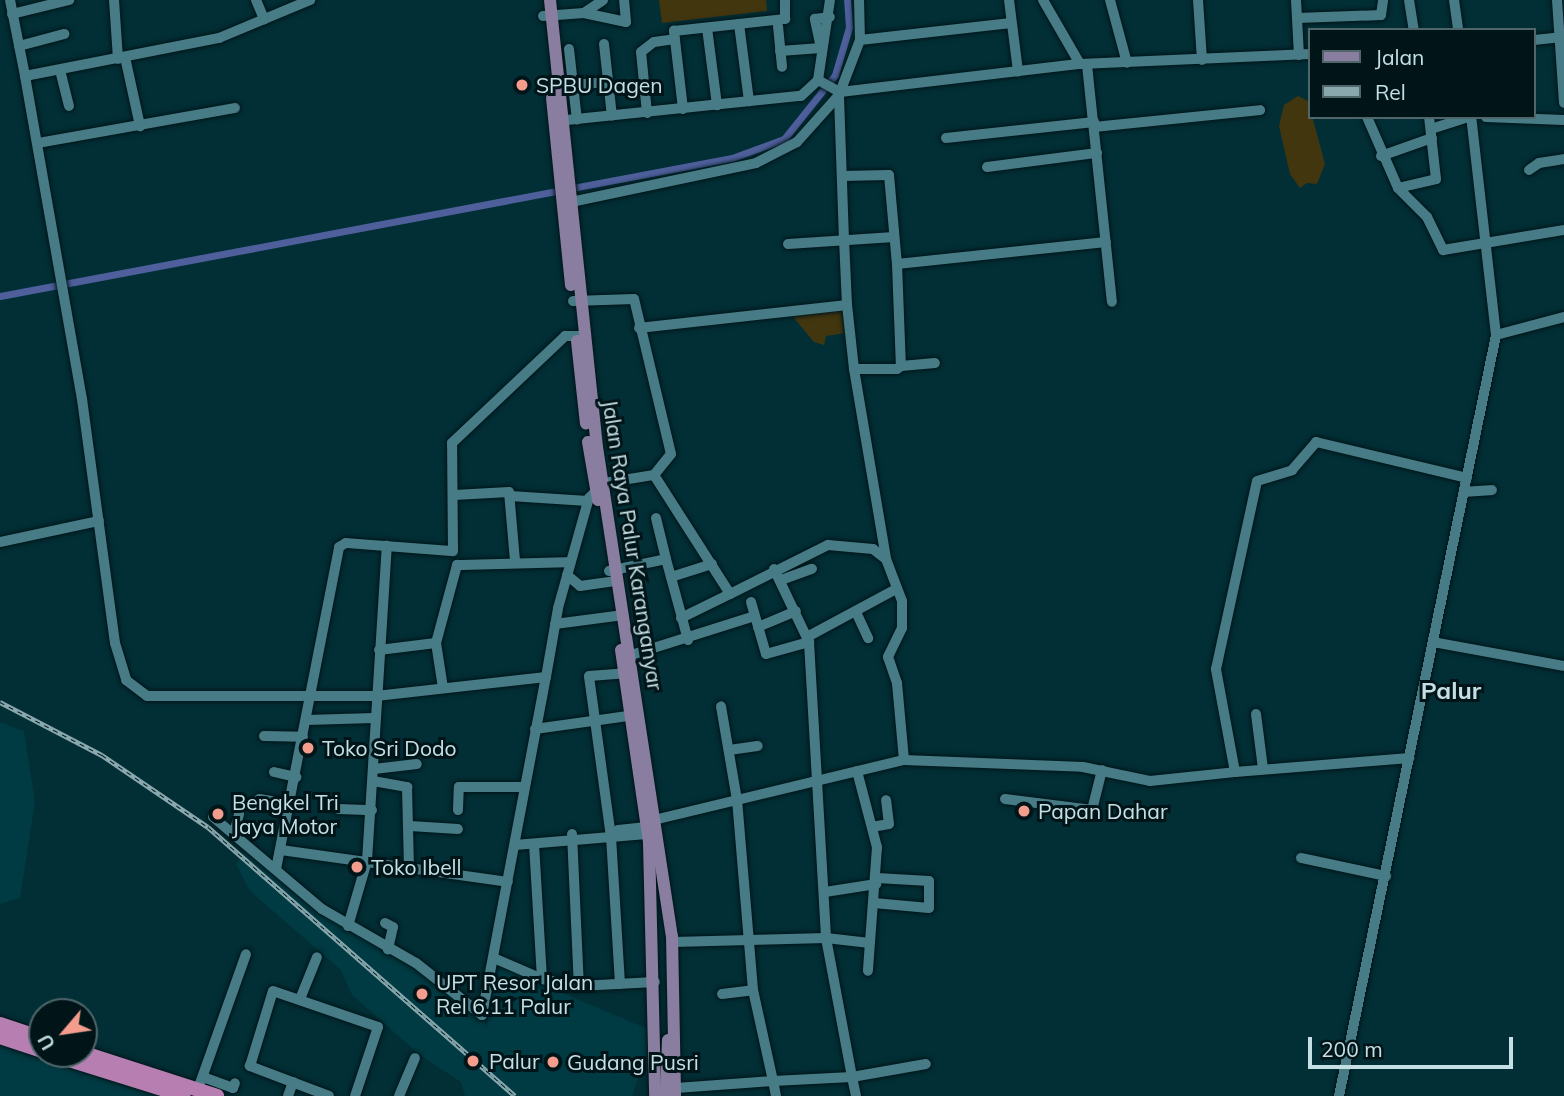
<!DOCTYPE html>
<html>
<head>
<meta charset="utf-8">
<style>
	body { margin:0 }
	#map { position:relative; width:1564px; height:1096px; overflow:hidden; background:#022f36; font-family:Mulish,sans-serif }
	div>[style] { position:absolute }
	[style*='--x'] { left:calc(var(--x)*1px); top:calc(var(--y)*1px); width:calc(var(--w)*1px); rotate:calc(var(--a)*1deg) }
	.built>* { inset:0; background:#003a42 }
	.green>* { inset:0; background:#42360f }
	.canal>* { height:7px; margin:-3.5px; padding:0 3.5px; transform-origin:3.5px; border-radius:3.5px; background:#4e5f9b }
	.roads { filter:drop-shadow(0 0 2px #00161a) drop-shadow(0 0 2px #00161a) }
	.minor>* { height:10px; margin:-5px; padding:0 5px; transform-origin:5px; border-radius:5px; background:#477c86 }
	.major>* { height:12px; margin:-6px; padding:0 6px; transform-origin:6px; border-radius:6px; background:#8a7ea0 }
	.highway>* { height:14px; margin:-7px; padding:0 7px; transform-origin:7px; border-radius:7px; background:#b77fb1 }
	.rail>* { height:4.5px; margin-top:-2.25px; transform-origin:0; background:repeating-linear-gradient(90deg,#011519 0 5px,#88a8ae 0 10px); box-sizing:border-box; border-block:2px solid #88a8ae }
	.dots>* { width:19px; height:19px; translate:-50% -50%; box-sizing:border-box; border:4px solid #011519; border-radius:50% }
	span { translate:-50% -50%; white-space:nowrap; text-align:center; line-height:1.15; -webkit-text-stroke:6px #011519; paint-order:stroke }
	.poi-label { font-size:21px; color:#c5e0e5 }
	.left { translate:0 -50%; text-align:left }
	.street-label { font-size:21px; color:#c5e0e5 }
	.quarter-label { font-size:24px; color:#c5e0e5; font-weight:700 }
	.legend { position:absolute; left:1308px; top:28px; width:228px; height:91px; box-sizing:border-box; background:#011519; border:2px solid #4f666b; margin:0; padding:9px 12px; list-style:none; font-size:21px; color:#c5e0e5 }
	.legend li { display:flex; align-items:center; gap:14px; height:35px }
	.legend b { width:35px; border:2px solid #4f666b }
	.north { position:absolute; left:28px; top:998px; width:70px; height:70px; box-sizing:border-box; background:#011519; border:2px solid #4f666b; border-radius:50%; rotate:241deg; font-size:19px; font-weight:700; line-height:28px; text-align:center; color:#c5e0e5 }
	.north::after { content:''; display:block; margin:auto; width:24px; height:32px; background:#f59d8d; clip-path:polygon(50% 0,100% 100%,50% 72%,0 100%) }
	.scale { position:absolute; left:1308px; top:1037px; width:205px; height:32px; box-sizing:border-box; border:4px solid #c5e0e5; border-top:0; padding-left:9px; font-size:21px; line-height:24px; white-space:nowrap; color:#c5e0e5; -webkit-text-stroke:5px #011519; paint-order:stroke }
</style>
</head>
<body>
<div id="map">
	<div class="built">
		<i style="clip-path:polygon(0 722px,24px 731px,35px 802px,20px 898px,0 904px)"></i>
		<i style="clip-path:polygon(248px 848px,342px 926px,446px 987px,485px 1022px,486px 1029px,499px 966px,650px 1030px,650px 1045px,632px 1096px,465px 1096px,461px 1082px,420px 1055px,352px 995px,341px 970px,250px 891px,236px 864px)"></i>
		<i style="clip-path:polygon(0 1040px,183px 1096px,0 1096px)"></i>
	</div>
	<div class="green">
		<i style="clip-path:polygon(659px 0,766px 0,767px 11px,662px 23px)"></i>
		<i style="clip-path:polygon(1298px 96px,1308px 101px,1325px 164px,1317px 184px,1307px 183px,1300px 188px,1290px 174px,1279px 126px,1284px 105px)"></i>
		<i style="clip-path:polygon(827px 310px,842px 311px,845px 333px,826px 336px,824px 345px,814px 342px,794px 318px,797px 312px)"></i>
	</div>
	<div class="canal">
		<i style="--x:0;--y:296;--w:745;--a:-10.68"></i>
		<i style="--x:732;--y:158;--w:55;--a:-20.1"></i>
		<i style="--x:784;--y:139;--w:82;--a:-51.4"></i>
		<i style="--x:835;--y:75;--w:50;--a:-73.7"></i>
		<i style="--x:849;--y:27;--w:27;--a:-94"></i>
	</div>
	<div class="roads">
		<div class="minor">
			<i style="--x:10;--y:0;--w:77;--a:78.8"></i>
			<i style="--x:25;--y:76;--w:198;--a:-11.1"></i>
			<i style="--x:219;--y:38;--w:99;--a:-22.7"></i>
			<i style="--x:114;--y:0;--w:59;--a:86.1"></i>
			<i style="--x:256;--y:0;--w:21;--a:67"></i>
			<i style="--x:1009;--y:0;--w:72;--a:82.8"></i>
			<i style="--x:1043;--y:0;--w:74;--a:60"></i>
			<i style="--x:1110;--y:0;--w:65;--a:74.9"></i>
			<i style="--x:1198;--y:0;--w:60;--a:86.2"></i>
			<i style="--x:1296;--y:0;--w:55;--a:86.9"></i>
			<i style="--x:1409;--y:0;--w:30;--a:81"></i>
			<i style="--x:1454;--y:0;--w:30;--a:82"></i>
			<i style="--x:1557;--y:0;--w:103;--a:86.1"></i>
			<i style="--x:584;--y:13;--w:23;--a:-34"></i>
			<i style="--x:12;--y:14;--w:59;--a:-13.8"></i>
			<i style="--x:543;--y:16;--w:41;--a:-4.2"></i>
			<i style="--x:584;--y:13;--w:43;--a:12.1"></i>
			<i style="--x:626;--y:22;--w:22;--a:-95"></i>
			<i style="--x:1297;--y:18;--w:84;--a:-2"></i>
			<i style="--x:1381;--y:15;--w:15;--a:-82"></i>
			<i style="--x:739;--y:24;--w:78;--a:82.6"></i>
			<i style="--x:778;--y:26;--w:41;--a:84.4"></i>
			<i style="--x:707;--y:28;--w:78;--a:82.6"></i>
			<i style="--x:860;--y:40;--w:152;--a:-6.4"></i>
			<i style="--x:1534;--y:40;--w:30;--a:-6"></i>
			<i style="--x:604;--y:44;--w:72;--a:83.7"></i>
			<i style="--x:19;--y:46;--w:47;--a:-14.9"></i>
			<i style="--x:569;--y:49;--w:71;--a:83.6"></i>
			<i style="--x:780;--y:51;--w:41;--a:-4.2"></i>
			<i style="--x:821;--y:48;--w:30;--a:-102"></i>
			<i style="--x:815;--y:19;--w:15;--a:-8"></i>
			<i style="--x:125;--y:57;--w:71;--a:77.7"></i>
			<i style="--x:1087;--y:65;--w:238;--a:84"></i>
			<i style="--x:60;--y:70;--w:37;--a:76"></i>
			<i style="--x:25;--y:76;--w:328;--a:80"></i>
			<i style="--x:82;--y:399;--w:246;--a:82.3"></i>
			<i style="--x:115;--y:643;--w:39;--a:73"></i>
			<i style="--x:126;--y:680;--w:26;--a:37"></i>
			<i style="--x:147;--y:696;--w:229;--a:0"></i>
			<i style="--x:376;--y:696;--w:171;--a:-6.4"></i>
			<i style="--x:546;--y:677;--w:70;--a:-80.1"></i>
			<i style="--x:558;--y:608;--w:114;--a:-74.3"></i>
			<i style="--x:589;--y:498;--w:21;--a:-45"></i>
			<i style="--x:604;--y:483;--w:51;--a:-9.1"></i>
			<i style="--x:654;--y:475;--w:27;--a:-51"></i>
			<i style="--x:671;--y:454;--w:159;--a:-103.4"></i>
			<i style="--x:634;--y:299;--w:61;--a:178.1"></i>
			<i style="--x:818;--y:80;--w:81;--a:-81.5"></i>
			<i style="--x:573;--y:85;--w:36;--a:-5"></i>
			<i style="--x:683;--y:109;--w:79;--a:-96.6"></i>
			<i style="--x:674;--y:31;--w:112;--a:-6.2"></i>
			<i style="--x:785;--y:19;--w:19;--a:-90"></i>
			<i style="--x:647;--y:113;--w:61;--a:-95.6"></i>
			<i style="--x:641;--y:52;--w:16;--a:-38"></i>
			<i style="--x:654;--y:42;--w:21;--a:-8"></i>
			<i style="--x:1367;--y:117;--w:77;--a:66.4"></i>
			<i style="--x:1398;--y:188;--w:41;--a:45"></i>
			<i style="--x:1427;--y:217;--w:37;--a:64"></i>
			<i style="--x:1443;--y:250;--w:123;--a:-9.4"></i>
			<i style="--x:1486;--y:117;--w:78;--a:2.2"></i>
			<i style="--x:557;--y:121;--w:245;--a:-5.9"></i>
			<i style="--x:801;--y:96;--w:23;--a:-43"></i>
			<i style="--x:818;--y:80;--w:25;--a:29"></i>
			<i style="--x:840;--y:92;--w:242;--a:-6.7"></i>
			<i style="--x:1080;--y:64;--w:230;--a:-2.5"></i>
			<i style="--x:1094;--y:127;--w:167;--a:-5.8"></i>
			<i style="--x:1431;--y:129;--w:40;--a:-18"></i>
			<i style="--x:946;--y:138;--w:149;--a:-6.2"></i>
			<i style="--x:38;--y:143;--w:200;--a:-10.1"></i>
			<i style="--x:1381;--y:156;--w:54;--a:-19.4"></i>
			<i style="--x:987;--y:167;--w:111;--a:-7.3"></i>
			<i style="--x:1529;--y:170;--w:12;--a:-35"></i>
			<i style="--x:1539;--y:163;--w:25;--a:-9"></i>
			<i style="--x:842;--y:176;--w:47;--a:-1.2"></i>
			<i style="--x:889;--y:175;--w:89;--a:84.9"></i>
			<i style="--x:897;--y:264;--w:102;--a:87.8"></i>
			<i style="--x:901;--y:366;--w:5;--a:143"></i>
			<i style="--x:897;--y:369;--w:43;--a:180"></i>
			<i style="--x:854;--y:369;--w:64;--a:-96.2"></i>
			<i style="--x:847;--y:305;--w:65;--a:-92.6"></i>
			<i style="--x:844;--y:240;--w:145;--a:-92"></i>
			<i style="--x:839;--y:95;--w:59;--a:-69.1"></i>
			<i style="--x:860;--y:40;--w:40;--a:-91.4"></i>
			<i style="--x:1398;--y:188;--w:39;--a:-13"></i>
			<i style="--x:1436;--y:179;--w:62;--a:-96.4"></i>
			<i style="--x:571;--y:202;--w:189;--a:-11.9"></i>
			<i style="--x:756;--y:163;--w:46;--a:-27.1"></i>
			<i style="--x:797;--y:142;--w:63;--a:-48.2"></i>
			<i style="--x:788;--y:244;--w:106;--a:-3.8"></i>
			<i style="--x:897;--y:264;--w:210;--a:-6"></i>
			<i style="--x:639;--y:328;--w:209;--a:-6.3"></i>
			<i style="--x:1496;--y:335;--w:70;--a:-14.8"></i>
			<i style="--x:901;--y:366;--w:34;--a:-5"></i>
			<i style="--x:854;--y:369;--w:193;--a:80.4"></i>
			<i style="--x:886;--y:559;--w:45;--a:69.1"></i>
			<i style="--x:902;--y:601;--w:27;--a:90"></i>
			<i style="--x:902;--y:628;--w:32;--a:116"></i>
			<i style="--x:888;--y:657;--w:28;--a:71"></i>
			<i style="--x:897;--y:683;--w:77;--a:84.8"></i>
			<i style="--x:654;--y:475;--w:141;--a:57.4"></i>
			<i style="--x:730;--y:594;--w:110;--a:-26.6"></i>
			<i style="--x:828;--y:545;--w:45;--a:5.1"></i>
			<i style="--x:873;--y:549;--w:16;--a:38"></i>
			<i style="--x:1464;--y:492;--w:28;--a:-4"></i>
			<i style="--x:454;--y:495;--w:55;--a:-3.1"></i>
			<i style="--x:509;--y:492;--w:69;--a:85"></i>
			<i style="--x:510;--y:496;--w:78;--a:3.7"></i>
			<i style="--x:656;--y:518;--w:42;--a:76.3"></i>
			<i style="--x:0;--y:542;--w:101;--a:-12"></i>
			<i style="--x:774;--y:569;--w:81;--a:64.4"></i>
			<i style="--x:809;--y:642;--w:296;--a:86.7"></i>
			<i style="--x:826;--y:938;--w:141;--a:79.4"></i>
			<i style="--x:852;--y:1077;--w:75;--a:-10"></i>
			<i style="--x:609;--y:571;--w:58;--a:-11.9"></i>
			<i style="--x:666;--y:559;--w:84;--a:74.8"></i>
			<i style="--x:567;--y:575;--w:17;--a:40"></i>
			<i style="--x:580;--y:586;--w:37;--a:-8"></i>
			<i style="--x:671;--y:577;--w:43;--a:-17.6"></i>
			<i style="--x:781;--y:580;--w:33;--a:-20"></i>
			<i style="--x:751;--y:602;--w:54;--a:73.9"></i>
			<i style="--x:766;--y:654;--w:45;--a:-15.6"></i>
			<i style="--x:856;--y:612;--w:29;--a:65"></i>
			<i style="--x:681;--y:618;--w:55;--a:-26.1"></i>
			<i style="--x:555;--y:624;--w:69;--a:-7.5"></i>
			<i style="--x:758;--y:627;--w:41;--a:-22.8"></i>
			<i style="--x:807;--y:637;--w:101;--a:-28.3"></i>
			<i style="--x:1433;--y:642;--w:133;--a:10.4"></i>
			<i style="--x:379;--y:650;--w:57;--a:-7"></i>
			<i style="--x:625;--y:657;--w:136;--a:-17.5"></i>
			<i style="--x:443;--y:688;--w:46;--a:-98.8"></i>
			<i style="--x:436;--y:643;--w:81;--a:-74.9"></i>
			<i style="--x:457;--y:565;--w:113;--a:-1.5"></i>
			<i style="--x:1256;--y:714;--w:55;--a:82.7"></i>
			<i style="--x:306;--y:720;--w:68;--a:-1.7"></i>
			<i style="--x:535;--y:729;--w:101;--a:-8"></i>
			<i style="--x:264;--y:736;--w:39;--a:1"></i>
			<i style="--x:729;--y:750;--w:29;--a:-8"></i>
			<i style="--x:374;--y:769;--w:43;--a:-6.6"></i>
			<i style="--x:857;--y:771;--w:79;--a:75.3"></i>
			<i style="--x:877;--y:847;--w:124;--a:94.2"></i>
			<i style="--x:274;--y:772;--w:23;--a:13"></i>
			<i style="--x:1235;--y:772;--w:175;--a:-4.6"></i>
			<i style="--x:373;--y:781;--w:35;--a:10"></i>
			<i style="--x:407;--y:787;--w:80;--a:88.6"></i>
			<i style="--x:259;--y:799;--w:32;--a:9"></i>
			<i style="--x:1005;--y:799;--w:88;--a:7.2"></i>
			<i style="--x:1092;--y:810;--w:41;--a:-76"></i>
			<i style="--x:339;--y:809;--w:33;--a:2"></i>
			<i style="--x:458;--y:810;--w:23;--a:-88"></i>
			<i style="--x:459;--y:787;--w:64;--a:0"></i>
			<i style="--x:213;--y:817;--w:143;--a:40.2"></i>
			<i style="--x:322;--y:909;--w:108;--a:29.9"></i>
			<i style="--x:416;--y:963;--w:84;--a:38.2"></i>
			<i style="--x:482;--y:1015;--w:344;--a:-79.3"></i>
			<i style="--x:658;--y:819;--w:253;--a:-13.5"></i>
			<i style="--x:904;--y:760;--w:179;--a:2.2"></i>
			<i style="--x:1083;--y:767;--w:68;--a:11.8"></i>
			<i style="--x:1150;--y:781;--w:85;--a:-6"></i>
			<i style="--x:1235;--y:772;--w:105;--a:-100.5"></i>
			<i style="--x:1216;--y:669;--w:192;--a:-77.7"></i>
			<i style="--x:1257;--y:481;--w:37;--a:-17"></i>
			<i style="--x:1292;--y:470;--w:37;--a:-49"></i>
			<i style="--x:1316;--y:442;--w:155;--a:13.4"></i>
			<i style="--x:410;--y:826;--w:48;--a:3.6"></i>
			<i style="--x:872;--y:827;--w:17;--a:-10"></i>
			<i style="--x:889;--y:824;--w:24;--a:-97"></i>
			<i style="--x:618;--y:830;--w:29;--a:-6"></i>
			<i style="--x:234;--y:833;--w:20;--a:-75"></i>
			<i style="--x:572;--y:834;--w:152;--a:87.4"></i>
			<i style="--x:534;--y:844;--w:135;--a:86.6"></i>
			<i style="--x:542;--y:979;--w:38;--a:11"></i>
			<i style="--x:579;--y:986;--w:76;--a:-3"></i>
			<i style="--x:515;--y:845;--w:132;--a:-4.8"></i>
			<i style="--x:281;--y:850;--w:229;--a:8"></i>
			<i style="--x:1301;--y:858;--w:87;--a:12"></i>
			<i style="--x:276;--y:869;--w:328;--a:-78.9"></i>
			<i style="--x:339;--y:547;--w:8;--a:-30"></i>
			<i style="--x:346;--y:543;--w:107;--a:4.3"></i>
			<i style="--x:453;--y:551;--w:108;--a:-90.5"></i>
			<i style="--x:452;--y:443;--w:156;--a:-43.4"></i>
			<i style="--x:565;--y:336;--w:19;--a:0"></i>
			<i style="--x:825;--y:892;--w:52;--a:-8.9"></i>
			<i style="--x:874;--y:903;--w:55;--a:5.2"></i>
			<i style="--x:929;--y:908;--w:27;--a:-90"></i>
			<i style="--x:929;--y:881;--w:52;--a:-176.7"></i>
			<i style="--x:385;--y:923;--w:9;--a:27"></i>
			<i style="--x:393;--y:927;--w:23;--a:103"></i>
			<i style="--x:348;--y:926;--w:68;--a:-73.7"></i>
			<i style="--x:367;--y:861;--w:316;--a:-86.4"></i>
			<i style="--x:673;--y:942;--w:153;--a:-1.5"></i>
			<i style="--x:826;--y:938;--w:44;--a:6.5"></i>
			<i style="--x:496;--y:959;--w:50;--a:23.5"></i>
			<i style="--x:620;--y:984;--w:147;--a:-93.5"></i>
			<i style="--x:611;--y:837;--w:162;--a:-97.8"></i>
			<i style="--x:589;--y:676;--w:40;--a:-4.3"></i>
			<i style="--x:722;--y:994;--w:31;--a:-7"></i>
			<i style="--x:300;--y:999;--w:45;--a:-68"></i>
			<i style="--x:203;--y:1077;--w:32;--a:20"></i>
			<i style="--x:233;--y:1088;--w:5;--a:-68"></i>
			<i style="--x:676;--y:1088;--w:97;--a:-4.1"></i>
			<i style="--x:773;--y:1081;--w:93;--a:-102.4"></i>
			<i style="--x:753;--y:990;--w:191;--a:-94.8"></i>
			<i style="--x:737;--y:800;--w:95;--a:-99.7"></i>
			<i style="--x:198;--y:1089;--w:143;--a:-70.4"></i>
			<i style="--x:288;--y:1096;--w:15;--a:-70"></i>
			<i style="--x:329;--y:1096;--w:85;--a:-159.2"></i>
			<i style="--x:250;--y:1066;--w:78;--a:-73"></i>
			<i style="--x:273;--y:991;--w:111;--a:18.9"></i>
			<i style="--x:378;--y:1027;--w:73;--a:108.4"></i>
			<i style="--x:399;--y:1096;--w:41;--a:-67.2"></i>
			<i style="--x:776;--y:1096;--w:15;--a:-101"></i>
			<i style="--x:773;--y:1081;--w:79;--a:-2.9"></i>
			<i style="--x:852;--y:1077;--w:19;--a:78"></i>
			<i style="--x:1339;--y:1096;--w:777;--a:-78.34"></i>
			<i style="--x:1496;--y:335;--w:219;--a:-96.5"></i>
		</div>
		<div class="major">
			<i style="--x:550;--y:0;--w:449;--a:84"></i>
			<i style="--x:597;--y:447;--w:495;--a:81.3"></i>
			<i style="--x:672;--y:936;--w:160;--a:88.9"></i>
			<i style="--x:552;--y:98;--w:188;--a:84.2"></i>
			<i style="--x:577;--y:341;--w:83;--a:83.8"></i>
			<i style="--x:588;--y:442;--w:59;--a:80.2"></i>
			<i style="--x:621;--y:650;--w:195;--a:81.7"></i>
			<i style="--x:649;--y:843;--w:253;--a:88.6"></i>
			<i style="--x:666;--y:1096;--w:56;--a:-88"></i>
		</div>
		<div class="highway">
			<i style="--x:0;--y:1024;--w:44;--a:18.4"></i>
			<i style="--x:0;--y:1037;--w:44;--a:18.4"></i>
			<i style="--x:84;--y:1053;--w:140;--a:17.9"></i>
			<i style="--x:50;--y:1054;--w:140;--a:17.4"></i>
		</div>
	</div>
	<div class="rail">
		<i style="--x:0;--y:702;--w:115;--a:27.5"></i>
		<i style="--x:102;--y:755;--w:128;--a:34.2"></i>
		<i style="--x:208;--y:827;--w:408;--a:41.2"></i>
	</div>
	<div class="dots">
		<i style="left:522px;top:85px;background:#f59d8d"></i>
		<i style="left:308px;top:748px;background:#f59d8d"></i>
		<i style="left:1024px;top:811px;background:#f59d8d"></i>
		<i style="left:218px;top:814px;background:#f59d8d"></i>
		<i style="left:357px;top:867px;background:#f59d8d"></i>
		<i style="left:422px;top:994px;background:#f59d8d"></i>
		<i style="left:473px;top:1061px;background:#f59d8d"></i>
		<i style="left:553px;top:1062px;background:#f59d8d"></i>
	</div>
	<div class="poi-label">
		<span class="left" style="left:536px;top:85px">SPBU Dagen</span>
		<span class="left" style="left:322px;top:748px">Toko Sri Dodo</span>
		<span class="left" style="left:232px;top:814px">Bengkel Tri<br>Jaya Motor</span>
		<span class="left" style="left:1038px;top:811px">Papan Dahar</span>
		<span class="left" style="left:371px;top:867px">Toko Ibell</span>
		<span class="left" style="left:436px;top:994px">UPT Resor Jalan<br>Rel 6.11 Palur</span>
		<span class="left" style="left:489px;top:1061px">Palur</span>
		<span class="left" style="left:567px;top:1062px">Gudang Pusri</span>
	</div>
	<div class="street-label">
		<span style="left:633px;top:545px;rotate:81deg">Jalan Raya Palur Karanganyar</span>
	</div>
	<div class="quarter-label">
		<span style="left:1451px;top:691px">Palur</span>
	</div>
	<ul class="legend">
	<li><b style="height:9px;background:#8a7ea0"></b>Jalan</li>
	<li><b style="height:9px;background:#88a8ae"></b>Rel</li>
	</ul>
	<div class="north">U</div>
	<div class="scale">200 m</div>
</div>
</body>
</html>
